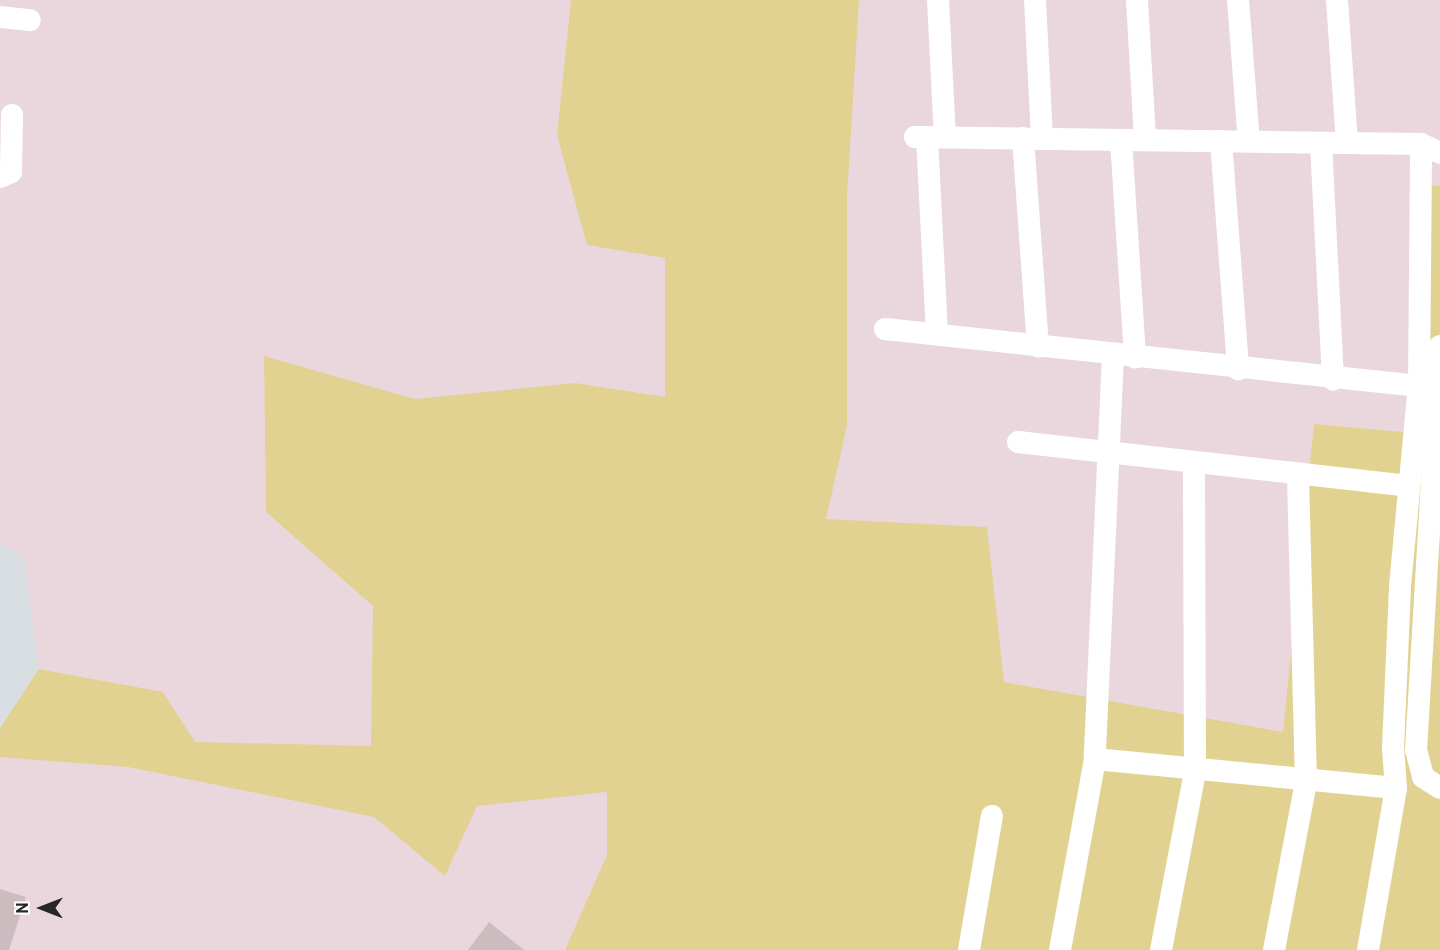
<!DOCTYPE html>
<html>
<head>
<meta charset="utf-8">
<style>
	body { margin:0 }
	#map { position:relative; width:1440px; height:950px; overflow:hidden; background:#ead7dd; font-family:Overpass,sans-serif }
	div>[style] { position:absolute }
	[style*='--x'] { left:calc(var(--x)*1px); top:calc(var(--y)*1px); width:calc(var(--w)*1px); rotate:calc(var(--a)*1deg) }
	.industrial>* { inset:0; background:#d9dee2 }
	.green>* { inset:0; background:#e2d292 }
	.building>* { inset:0; background:#ccbcc0 }
	.minor>* { height:22px; margin:-11px; padding:0 11px; transform-origin:11px; border-radius:11px; background:#fff }
	span { translate:-50% -50%; white-space:nowrap; text-align:center; line-height:1.15; -webkit-text-stroke:4.5px #fff; paint-order:stroke }
	.north { position:absolute; left:12px; top:878px; width:60px; height:60px; -webkit-text-stroke:4px #fff; paint-order:stroke; rotate:270deg; font-size:16px; font-weight:700; line-height:24px; text-align:center; color:#272727 }
	.north::after { content:''; display:block; margin:auto; width:21px; height:27px; background:#272727; clip-path:polygon(50% 0,100% 100%,50% 72%,0 100%) }
</style>
</head>
<body>
<div id="map">
	<div class="industrial">
		<i style="clip-path:polygon(0 544px,24px 556px,39px 669px,0 728px)"></i>
	</div>
	<div class="green">
		<i style="clip-path:polygon(571px 0,859px 0,847px 197px,847px 426px,826px 519px,987px 527px,1004px 682px,1283px 732px,1314px 424px,1414px 433px,1422px 184px,1440px 186px,1440px 950px,565px 950px,607px 855px,607px 792px,477px 806px,445px 876px,374px 817px,128px 767px,0 757px,0 728px,39px 669px,163px 692px,195px 742px,371px 746px,373px 606px,266px 512px,264px 356px,415px 399px,575px 383px,665px 397px,665px 258px,587px 245px,557px 135px)"></i>
	</div>
	<div class="building">
		<i style="clip-path:polygon(0 889px,26px 897px,9px 950px,0 950px)"></i>
		<i style="clip-path:polygon(489px 922px,524px 950px,468px 950px)"></i>
	</div>
	<div class="minor">
		<i style="--x:938;--y:0;--w:137;--a:87.1"></i>
		<i style="--x:1035;--y:0;--w:139;--a:87.1"></i>
		<i style="--x:1137;--y:0;--w:140;--a:86.7"></i>
		<i style="--x:1238;--y:0;--w:142;--a:85.6"></i>
		<i style="--x:1337;--y:0;--w:143;--a:86"></i>
		<i style="--x:0;--y:17;--w:30;--a:6"></i>
		<i style="--x:915;--y:137;--w:506;--a:0.79"></i>
		<i style="--x:927;--y:137;--w:197;--a:87.1"></i>
		<i style="--x:1023;--y:138;--w:209;--a:85.9"></i>
		<i style="--x:1121;--y:140;--w:218;--a:86.3"></i>
		<i style="--x:1221;--y:141;--w:229;--a:85.7"></i>
		<i style="--x:1321;--y:143;--w:237;--a:87.1"></i>
		<i style="--x:0;--y:177;--w:12;--a:-24"></i>
		<i style="--x:11;--y:172;--w:57;--a:-89"></i>
		<i style="--x:885;--y:329;--w:537;--a:6.09"></i>
		<i style="--x:1440;--y:346;--w:405;--a:93.4"></i>
		<i style="--x:1416;--y:750;--w:28;--a:75"></i>
		<i style="--x:1423;--y:777;--w:20;--a:33"></i>
		<i style="--x:1113;--y:355;--w:404;--a:92.6"></i>
		<i style="--x:1095;--y:759;--w:302;--a:5.5"></i>
		<i style="--x:1018;--y:442;--w:393;--a:6.4"></i>
		<i style="--x:969;--y:950;--w:136;--a:-80.3"></i>
		<i style="--x:1060;--y:950;--w:194;--a:-79.6"></i>
		<i style="--x:1161;--y:950;--w:181;--a:-79.2"></i>
		<i style="--x:1195;--y:772;--w:310;--a:-90.2"></i>
		<i style="--x:1274;--y:950;--w:171;--a:-79.2"></i>
		<i style="--x:1306;--y:782;--w:307;--a:-91.5"></i>
		<i style="--x:1368;--y:950;--w:164;--a:-80.2"></i>
		<i style="--x:1396;--y:788;--w:40;--a:-94.3"></i>
		<i style="--x:1393;--y:748;--w:162;--a:-87.5"></i>
		<i style="--x:1400;--y:586;--w:201;--a:-84.6"></i>
		<i style="--x:1419;--y:386;--w:242;--a:-89.5"></i>
		<i style="--x:1421;--y:144;--w:21;--a:25"></i>
	</div>
	<div class="north">N</div>
</div>
</body>
</html>
